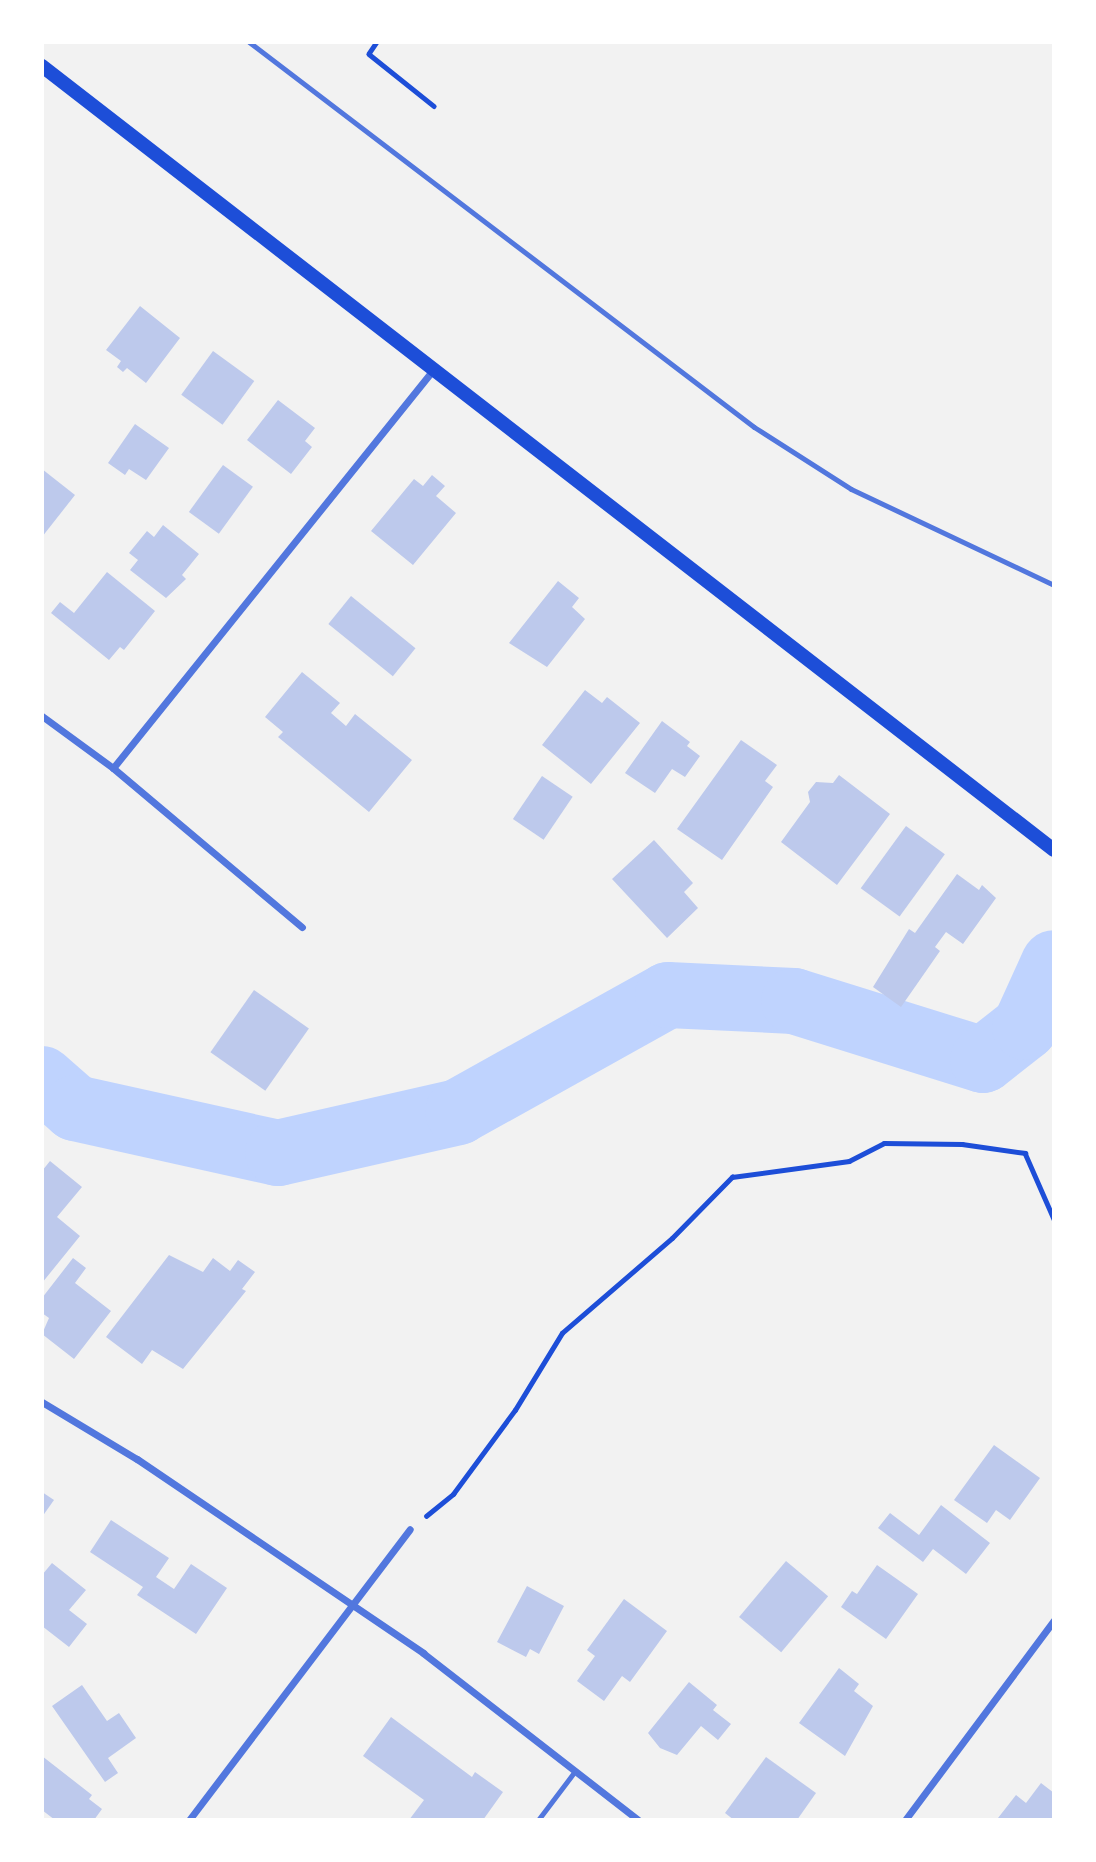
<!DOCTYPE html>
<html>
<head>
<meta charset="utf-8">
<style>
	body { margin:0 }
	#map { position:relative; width:1096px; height:1862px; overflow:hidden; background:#f2f2f2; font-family:"Alegreya Sans",sans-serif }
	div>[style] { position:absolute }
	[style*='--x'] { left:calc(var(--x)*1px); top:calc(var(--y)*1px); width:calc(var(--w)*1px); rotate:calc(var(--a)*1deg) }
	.river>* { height:66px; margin:-33px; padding:0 33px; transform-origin:33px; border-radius:33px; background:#bfd3fe }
	.building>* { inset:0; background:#bdc9ec; transform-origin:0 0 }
	.path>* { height:4.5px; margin:-2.25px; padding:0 2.25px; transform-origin:2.25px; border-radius:2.25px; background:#1d4ed8 }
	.service>* { height:5px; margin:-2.5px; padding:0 2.5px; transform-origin:2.5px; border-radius:2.5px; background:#5277de }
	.minor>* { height:7px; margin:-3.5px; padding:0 3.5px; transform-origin:3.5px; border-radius:3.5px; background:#5277de }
	.secondary>* { height:14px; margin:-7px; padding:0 7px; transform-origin:7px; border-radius:7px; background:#1d4ed8 }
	span { translate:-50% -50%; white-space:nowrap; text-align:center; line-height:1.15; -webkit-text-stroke:7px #fff; paint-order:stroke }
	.frame { position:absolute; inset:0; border:44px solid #fff; pointer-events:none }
</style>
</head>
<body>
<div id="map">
	<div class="river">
		<i style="--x:42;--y:1079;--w:44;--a:41.3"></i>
		<i style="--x:75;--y:1108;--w:208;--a:12.5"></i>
		<i style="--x:278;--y:1153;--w:185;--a:-12.8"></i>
		<i style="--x:458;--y:1112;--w:240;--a:-29.1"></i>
		<i style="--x:668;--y:995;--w:126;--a:2.7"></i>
		<i style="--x:794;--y:1001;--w:198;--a:17.3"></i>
		<i style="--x:983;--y:1060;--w:53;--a:-38.2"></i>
		<i style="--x:1025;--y:1027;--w:70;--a:-65.6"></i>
	</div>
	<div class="building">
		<i style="clip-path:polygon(140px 306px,180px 338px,146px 383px,127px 368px,123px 372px,117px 367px,121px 361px,106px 350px)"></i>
		<i style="left:213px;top:351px;width:51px;height:54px;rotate:36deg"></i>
		<i style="clip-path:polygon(278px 400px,315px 428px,305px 441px,312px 447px,291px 474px,247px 440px)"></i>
		<i style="clip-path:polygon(135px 424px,169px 448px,146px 480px,129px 469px,125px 475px,108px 463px)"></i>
		<i style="left:223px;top:465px;width:37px;height:58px;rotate:36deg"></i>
		<i style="clip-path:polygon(42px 469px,75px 495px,42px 537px)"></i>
		<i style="clip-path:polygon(432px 475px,445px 486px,436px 496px,456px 513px,413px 565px,371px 531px,414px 479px,423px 486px)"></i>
		<i style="clip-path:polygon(163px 525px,199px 554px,182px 575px,186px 579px,166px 598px,130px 570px,138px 560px,129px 553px,147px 531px,154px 537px)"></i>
		<i style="clip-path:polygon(107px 572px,155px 611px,124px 650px,120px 647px,109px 660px,51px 613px,60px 602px,74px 613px)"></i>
		<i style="clip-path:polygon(558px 581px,579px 598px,572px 607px,585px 619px,547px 667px,509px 643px)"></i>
		<i style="left:351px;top:596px;width:83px;height:36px;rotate:39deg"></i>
		<i style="clip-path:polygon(302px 672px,340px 703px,331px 713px,346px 726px,355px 714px,412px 760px,369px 812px,278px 737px,283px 732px,265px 717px)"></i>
		<i style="clip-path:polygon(585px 690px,602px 703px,607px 697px,640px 723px,591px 784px,542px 745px)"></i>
		<i style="clip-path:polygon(662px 721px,690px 742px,687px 746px,700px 756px,685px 777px,672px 769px,655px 793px,625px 773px)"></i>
		<i style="clip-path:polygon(741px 740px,777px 765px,765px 781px,773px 787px,722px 860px,677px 829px)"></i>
		<i style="clip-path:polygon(839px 775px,890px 814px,837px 885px,781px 842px,810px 802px,808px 792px,816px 782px,833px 783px)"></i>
		<i style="left:542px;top:776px;width:37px;height:52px;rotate:34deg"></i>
		<i style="left:906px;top:826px;width:48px;height:77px;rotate:36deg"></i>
		<i style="clip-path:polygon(654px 840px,693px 883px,684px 892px,698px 908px,667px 938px,612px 879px)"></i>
		<i style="clip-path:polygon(957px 874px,979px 890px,982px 885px,996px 898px,963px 944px,946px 932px,935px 947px,940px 951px,901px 1007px,873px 987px,909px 929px,915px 933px)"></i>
		<i style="left:254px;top:990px;width:67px;height:76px;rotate:35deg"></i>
		<i style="clip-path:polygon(50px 1161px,82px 1187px,57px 1217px,80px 1236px,42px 1283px,42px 1171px)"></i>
		<i style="clip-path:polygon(169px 1255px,203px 1272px,213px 1258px,230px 1271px,238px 1260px,255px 1272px,242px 1289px,246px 1291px,183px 1369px,152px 1350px,142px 1364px,106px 1337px)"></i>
		<i style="clip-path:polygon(73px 1258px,86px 1268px,75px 1283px,111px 1311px,74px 1359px,42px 1334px,49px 1318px,42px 1313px,42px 1298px)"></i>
		<i style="clip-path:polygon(994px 1445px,1040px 1478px,1010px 1520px,996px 1510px,987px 1523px,954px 1500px)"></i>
		<i style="clip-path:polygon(42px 1492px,54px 1500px,42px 1517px)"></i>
		<i style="clip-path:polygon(941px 1505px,990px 1543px,966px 1574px,933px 1549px,923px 1562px,878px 1528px,890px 1513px,919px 1535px)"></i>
		<i style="clip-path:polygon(111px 1520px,169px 1558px,156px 1577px,174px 1589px,191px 1564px,227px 1588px,196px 1634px,137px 1595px,143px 1587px,90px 1552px)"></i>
		<i style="left:786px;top:1561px;width:55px;height:73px;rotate:40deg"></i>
		<i style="clip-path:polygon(52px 1563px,86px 1590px,69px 1610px,87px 1624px,69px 1647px,42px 1626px,42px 1575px)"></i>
		<i style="clip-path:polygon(877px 1565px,918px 1594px,886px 1639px,841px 1607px,852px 1591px,857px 1594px)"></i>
		<i style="clip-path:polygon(527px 1586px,564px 1606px,539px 1654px,530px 1649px,526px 1657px,497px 1642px)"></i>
		<i style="clip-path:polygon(624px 1599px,667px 1631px,630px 1682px,622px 1676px,604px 1701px,577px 1681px,595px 1656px,587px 1650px)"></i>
		<i style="clip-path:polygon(839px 1668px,859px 1684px,854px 1691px,873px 1706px,845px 1756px,799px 1723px)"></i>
		<i style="clip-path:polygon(689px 1682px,717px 1705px,713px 1710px,731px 1724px,718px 1740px,701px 1726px,677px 1755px,660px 1748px,648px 1733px)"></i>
		<i style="clip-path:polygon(82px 1685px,107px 1721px,119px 1713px,136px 1738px,108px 1758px,118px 1773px,105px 1782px,52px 1706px)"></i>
		<i style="clip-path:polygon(391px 1717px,472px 1777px,475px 1772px,503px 1792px,483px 1820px,409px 1820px,424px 1800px,363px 1756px)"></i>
		<i style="clip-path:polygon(42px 1756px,92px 1795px,89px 1799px,102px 1809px,94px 1820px,55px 1820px,42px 1810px)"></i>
		<i style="clip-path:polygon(766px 1757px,816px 1793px,797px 1820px,734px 1820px,725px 1813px)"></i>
		<i style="clip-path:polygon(1041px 1783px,1054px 1793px,1054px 1820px,998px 1818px,1016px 1795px,1026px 1803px)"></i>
	</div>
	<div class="path">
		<i style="--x:377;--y:42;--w:14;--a:124"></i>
		<i style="--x:369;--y:54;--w:83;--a:38.7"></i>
		<i style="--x:426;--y:1516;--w:35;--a:-39"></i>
		<i style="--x:453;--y:1494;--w:104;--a:-53.6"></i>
		<i style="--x:515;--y:1410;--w:90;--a:-58.6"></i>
		<i style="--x:562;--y:1333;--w:145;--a:-40.8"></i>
		<i style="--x:672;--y:1238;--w:86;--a:-45.5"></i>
		<i style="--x:732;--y:1177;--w:118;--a:-7.8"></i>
		<i style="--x:849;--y:1161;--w:39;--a:-27"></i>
		<i style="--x:884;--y:1143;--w:78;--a:0.7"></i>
		<i style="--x:962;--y:1144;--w:64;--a:8.1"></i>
		<i style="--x:1025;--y:1153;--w:72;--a:66.3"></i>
	</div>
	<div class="service">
		<i style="--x:249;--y:42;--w:635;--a:37.32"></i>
		<i style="--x:754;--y:427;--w:115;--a:32.6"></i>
		<i style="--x:851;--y:489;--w:225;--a:25.3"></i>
		<i style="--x:538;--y:1820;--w:61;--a:-52.9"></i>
	</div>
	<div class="minor">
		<i style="--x:42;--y:716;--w:88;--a:36.2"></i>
		<i style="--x:113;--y:768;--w:247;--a:40.1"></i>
		<i style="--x:113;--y:768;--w:511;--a:-51.2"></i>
		<i style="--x:42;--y:1402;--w:111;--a:31"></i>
		<i style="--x:137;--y:1459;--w:346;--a:34.1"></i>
		<i style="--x:423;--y:1653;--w:272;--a:37.8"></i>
		<i style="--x:189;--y:1820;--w:365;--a:-52.8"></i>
		<i style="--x:905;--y:1820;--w:249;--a:-53.3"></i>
	</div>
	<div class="secondary">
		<i style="--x:42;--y:66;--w:1280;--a:37.77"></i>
	</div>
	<div class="frame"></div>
</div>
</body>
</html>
